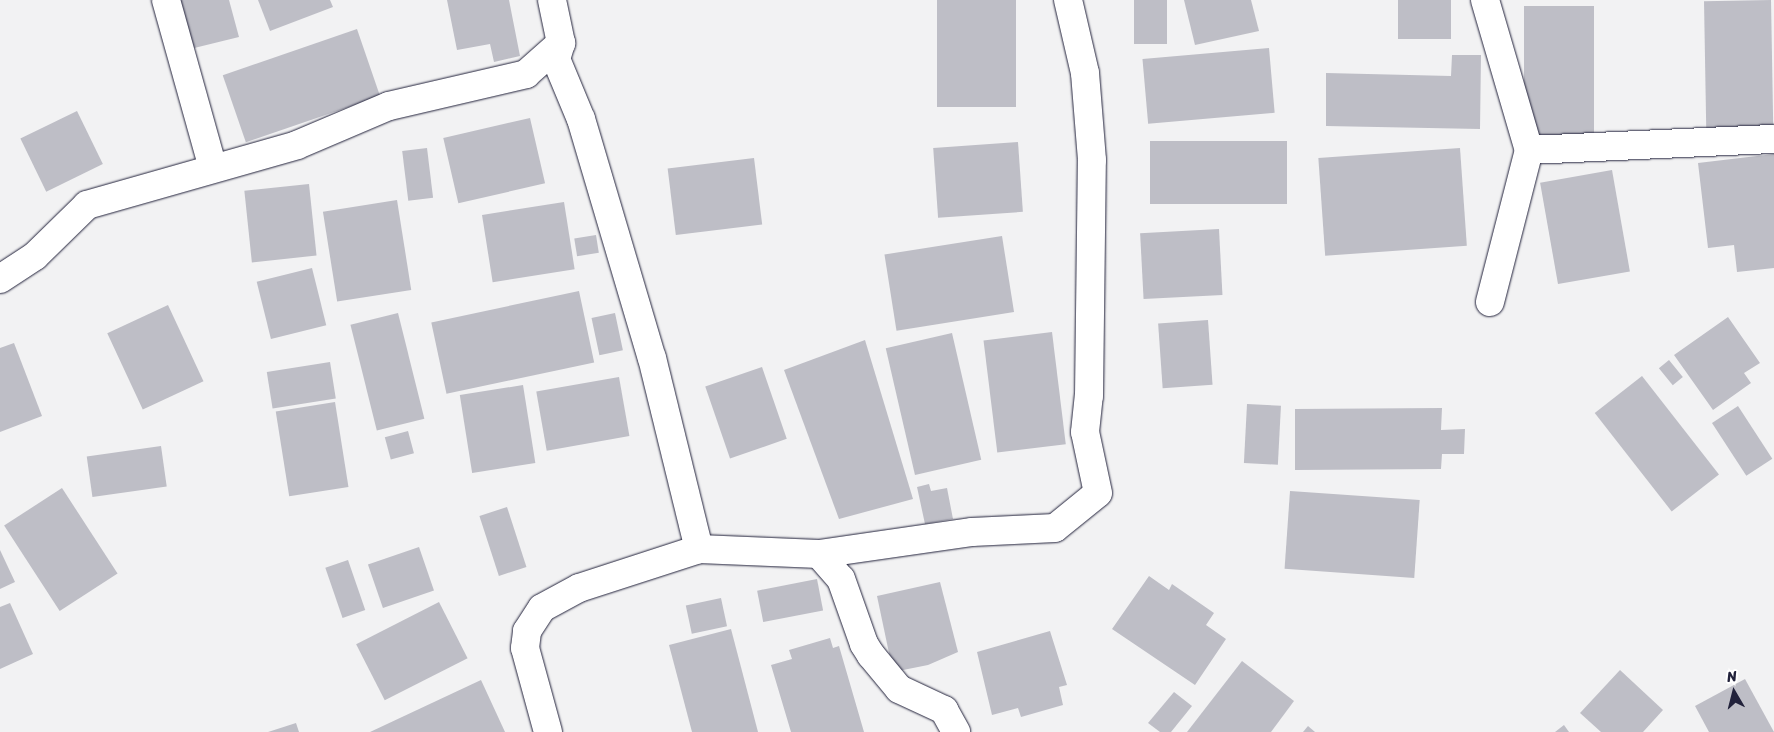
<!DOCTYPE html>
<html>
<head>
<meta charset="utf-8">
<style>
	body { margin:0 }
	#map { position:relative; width:1774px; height:732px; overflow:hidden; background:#f2f2f3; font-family:Sriracha,sans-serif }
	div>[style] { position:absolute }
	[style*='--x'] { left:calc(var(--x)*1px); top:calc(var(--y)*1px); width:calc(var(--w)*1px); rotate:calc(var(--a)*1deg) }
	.building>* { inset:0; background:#bebec6; transform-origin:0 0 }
	.roads { filter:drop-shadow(0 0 1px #22223b) drop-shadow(0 0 1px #22223b) }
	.street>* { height:28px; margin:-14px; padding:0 14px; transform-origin:14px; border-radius:14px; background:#fff }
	span { translate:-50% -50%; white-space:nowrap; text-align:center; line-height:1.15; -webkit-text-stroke:5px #fff; paint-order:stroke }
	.north { position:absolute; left:1709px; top:667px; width:50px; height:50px; -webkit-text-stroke:4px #fff; paint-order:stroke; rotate:352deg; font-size:14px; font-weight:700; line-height:20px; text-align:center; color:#22223b }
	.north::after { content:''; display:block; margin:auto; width:18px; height:22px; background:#22223b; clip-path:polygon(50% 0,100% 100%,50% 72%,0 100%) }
</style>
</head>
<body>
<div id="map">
	<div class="building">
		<i style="clip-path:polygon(169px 0,229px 0,239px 37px,182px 51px)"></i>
		<i style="clip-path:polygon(258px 0,330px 0,333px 7px,270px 31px)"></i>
		<i style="clip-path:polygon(447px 0,509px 0,520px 56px,494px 62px,490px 44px,457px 50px)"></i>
		<i style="left:937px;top:0;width:79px;height:107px"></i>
		<i style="left:1134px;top:0;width:33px;height:44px"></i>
		<i style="clip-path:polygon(1184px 0,1251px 0,1259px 31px,1195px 45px)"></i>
		<i style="left:1398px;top:0;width:53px;height:39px"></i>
		<i style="left:1771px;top:0;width:129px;height:67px;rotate:89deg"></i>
		<i style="left:1524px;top:6px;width:70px;height:130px"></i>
		<i style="left:357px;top:29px;width:71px;height:142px;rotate:71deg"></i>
		<i style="left:1269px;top:48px;width:65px;height:127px;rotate:85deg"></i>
		<i style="clip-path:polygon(1452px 55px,1481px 55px,1480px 129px,1326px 126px,1326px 73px,1451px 76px)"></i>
		<i style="left:77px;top:111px;width:59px;height:63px;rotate:64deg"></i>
		<i style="left:530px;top:118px;width:67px;height:89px;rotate:77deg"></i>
		<i style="left:1287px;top:141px;width:63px;height:137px;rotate:90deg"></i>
		<i style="left:1018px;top:142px;width:70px;height:85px;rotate:86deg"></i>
		<i style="left:427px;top:148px;width:50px;height:25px;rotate:83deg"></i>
		<i style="left:1460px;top:148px;width:98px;height:142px;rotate:86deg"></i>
		<i style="clip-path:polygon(1774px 154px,1774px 268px,1737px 272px,1734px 245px,1708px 248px,1698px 163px)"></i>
		<i style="left:754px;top:158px;width:67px;height:87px;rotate:83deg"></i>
		<i style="left:1612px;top:170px;width:103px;height:73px;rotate:80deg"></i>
		<i style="left:309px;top:184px;width:72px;height:65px;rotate:84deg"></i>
		<i style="left:397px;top:200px;width:91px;height:75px;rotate:81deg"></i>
		<i style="left:564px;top:202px;width:68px;height:83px;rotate:81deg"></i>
		<i style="left:1219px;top:229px;width:66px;height:79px;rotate:87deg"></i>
		<i style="left:596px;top:235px;width:18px;height:22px;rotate:81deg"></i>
		<i style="left:1002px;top:236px;width:77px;height:119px;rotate:81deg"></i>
		<i style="left:312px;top:268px;width:59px;height:57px;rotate:76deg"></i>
		<i style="left:579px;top:291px;width:73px;height:151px;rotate:78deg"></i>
		<i style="left:168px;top:305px;width:84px;height:67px;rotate:65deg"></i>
		<i style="left:398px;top:313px;width:109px;height:49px;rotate:76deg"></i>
		<i style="left:615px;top:313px;width:38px;height:24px;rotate:78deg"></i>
		<i style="clip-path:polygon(1728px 317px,1760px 363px,1744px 373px,1751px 383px,1713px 410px,1674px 355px)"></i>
		<i style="left:1208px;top:320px;width:65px;height:50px;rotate:86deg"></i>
		<i style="left:1052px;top:332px;width:113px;height:69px;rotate:83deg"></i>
		<i style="left:952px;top:333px;width:130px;height:68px;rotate:77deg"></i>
		<i style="clip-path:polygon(865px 340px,913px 499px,839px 519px,784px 370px)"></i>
		<i style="clip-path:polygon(14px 343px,42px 416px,0 432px,0 348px)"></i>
		<i style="left:1669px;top:360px;width:22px;height:13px;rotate:51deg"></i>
		<i style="left:330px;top:362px;width:37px;height:64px;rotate:81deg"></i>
		<i style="left:762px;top:367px;width:76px;height:60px;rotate:71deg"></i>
		<i style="left:1642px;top:376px;width:125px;height:60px;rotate:52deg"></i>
		<i style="left:619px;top:377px;width:60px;height:84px;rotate:80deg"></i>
		<i style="left:523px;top:385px;width:79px;height:64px;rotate:81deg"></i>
		<i style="left:335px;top:402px;width:86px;height:60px;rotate:81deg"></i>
		<i style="left:1247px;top:404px;width:34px;height:59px;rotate:3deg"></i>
		<i style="left:1738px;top:406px;width:63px;height:31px;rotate:57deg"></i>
		<i style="clip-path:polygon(1442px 408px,1441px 430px,1465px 429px,1464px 454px,1442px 454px,1441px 469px,1295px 470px,1295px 409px)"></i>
		<i style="left:408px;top:431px;width:23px;height:24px;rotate:75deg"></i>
		<i style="left:161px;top:446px;width:41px;height:75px;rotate:82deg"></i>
		<i style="clip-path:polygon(929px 484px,931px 491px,947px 488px,953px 519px,925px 524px,917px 487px)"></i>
		<i style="left:62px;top:488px;width:102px;height:69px;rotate:57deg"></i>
		<i style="left:1290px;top:491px;width:130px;height:78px;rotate:4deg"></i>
		<i style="left:507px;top:507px;width:63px;height:29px;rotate:72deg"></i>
		<i style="left:419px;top:547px;width:46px;height:54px;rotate:71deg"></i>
		<i style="clip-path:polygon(0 550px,15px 582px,0 589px)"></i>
		<i style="left:348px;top:560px;width:53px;height:24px;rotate:71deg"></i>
		<i style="clip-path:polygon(1149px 576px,1169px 590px,1172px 584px,1214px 613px,1206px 625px,1226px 639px,1195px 685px,1112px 629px)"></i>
		<i style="left:817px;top:579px;width:32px;height:61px;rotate:79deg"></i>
		<i style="clip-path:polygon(940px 582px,958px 652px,928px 665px,893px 672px,877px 596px)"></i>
		<i style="left:721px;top:598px;width:29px;height:36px;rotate:78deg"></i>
		<i style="left:439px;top:602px;width:63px;height:93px;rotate:63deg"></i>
		<i style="clip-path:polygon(10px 603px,33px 654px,0 669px,0 607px)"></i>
		<i style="clip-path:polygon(731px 629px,758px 732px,692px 732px,669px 645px)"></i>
		<i style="clip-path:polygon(1050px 631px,1067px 685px,1059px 687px,1063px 705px,1021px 717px,1018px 708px,992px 715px,977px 652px)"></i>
		<i style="clip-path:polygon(830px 638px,833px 648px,839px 646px,864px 732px,791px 732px,771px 665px,792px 659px,789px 650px)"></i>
		<i style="clip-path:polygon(1242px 661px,1294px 701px,1271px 732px,1187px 732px)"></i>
		<i style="clip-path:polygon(1620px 670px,1663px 710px,1643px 732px,1601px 732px,1580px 713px)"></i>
		<i style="clip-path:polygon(1745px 679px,1774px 732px,1709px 732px,1695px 706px)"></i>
		<i style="clip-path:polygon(481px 680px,505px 732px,370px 732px)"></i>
		<i style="clip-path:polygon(1174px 692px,1192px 706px,1171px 732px,1160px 732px,1148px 723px)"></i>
		<i style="clip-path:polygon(296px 723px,299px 732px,268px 732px)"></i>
		<i style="clip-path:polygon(1564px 725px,1569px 732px,1555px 732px)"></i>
		<i style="clip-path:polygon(1308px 726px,1315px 732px,1303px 732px)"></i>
	</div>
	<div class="roads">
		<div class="street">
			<i style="--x:166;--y:0;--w:174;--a:74.4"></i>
			<i style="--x:552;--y:0;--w:44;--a:78.2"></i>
			<i style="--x:1485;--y:0;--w:156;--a:73.7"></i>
			<i style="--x:1529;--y:150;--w:157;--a:104.4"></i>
			<i style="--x:1529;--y:150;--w:245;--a:-2.6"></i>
			<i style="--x:0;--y:279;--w:42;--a:-33.3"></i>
			<i style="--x:35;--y:256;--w:73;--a:-44.4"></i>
			<i style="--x:87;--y:205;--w:218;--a:-15.9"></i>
			<i style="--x:297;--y:145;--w:100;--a:-23"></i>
			<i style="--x:389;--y:106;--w:141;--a:-13.1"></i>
			<i style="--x:526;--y:74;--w:47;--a:-41.5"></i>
			<i style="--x:561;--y:43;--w:17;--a:107"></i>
			<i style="--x:556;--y:59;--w:65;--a:67.4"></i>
			<i style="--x:581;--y:119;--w:249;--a:73.5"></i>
			<i style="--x:652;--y:358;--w:197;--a:76.2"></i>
			<i style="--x:819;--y:554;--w:33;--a:49"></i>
			<i style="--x:841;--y:579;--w:69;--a:70.5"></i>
			<i style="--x:864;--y:644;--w:13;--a:58"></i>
			<i style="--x:871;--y:655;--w:44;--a:50.5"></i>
			<i style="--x:899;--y:689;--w:50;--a:25"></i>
			<i style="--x:944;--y:710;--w:25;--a:61"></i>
			<i style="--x:548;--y:732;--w:87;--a:-105.3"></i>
			<i style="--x:525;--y:648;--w:17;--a:-83"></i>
			<i style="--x:527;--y:631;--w:27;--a:-57"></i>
			<i style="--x:542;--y:608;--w:42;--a:-28.4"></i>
			<i style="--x:579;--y:588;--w:126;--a:-18"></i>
			<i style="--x:699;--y:549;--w:120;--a:2.4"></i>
			<i style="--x:819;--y:554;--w:155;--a:-8.2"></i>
			<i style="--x:972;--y:532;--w:83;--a:-2.8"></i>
			<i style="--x:1055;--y:528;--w:55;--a:-39.1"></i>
			<i style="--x:1098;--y:493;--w:62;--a:-102"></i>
			<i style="--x:1085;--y:432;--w:36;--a:-84"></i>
			<i style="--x:1089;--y:396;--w:236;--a:-89.3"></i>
			<i style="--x:1092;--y:160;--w:87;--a:-94.6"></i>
			<i style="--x:1085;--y:73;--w:75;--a:-103.1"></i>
		</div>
	</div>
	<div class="north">N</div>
</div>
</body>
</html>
